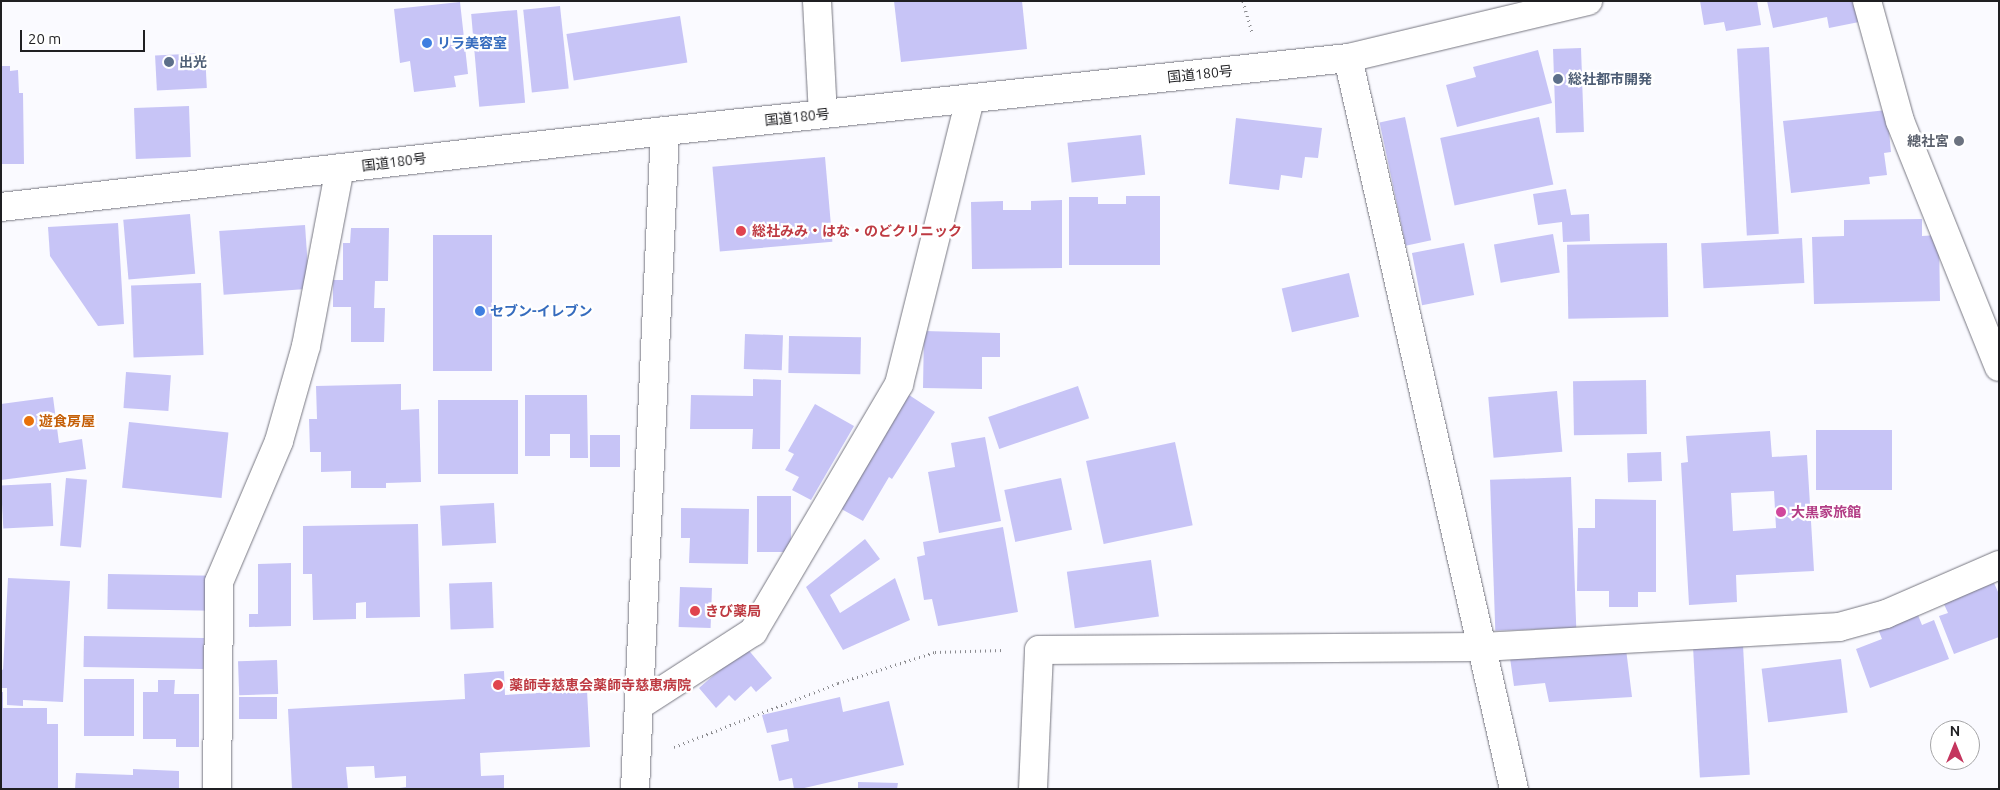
<!DOCTYPE html>
<html>
<head>
<meta charset="utf-8">
<style>
	body { margin:0 }
	#map { position:relative; width:2000px; height:790px; overflow:hidden; background:#fafaff; font-family:Ubuntu,"Noto Sans JP",sans-serif }
	div>[style] { position:absolute }
	[style*='--x'] { left:calc(var(--x)*1px); top:calc(var(--y)*1px); width:calc(var(--w)*1px); rotate:calc(var(--a)*1deg) }
	.building>* { inset:0; background:#c7c4f6; transform-origin:0 0 }
	.path>* { height:3px; margin-top:-1.5px; transform-origin:0; background:repeating-linear-gradient(90deg,#8b8b8f 0 1px,transparent 0 5px) }
	.roads { filter:drop-shadow(0 0 1px #777781) drop-shadow(0 0 1px #777781) }
	.minor>* { height:28px; margin:-14px; padding:0 14px; transform-origin:14px; border-radius:14px; background:#fff }
	.highway>* { height:28px; margin:-14px; padding:0 14px; transform-origin:14px; border-radius:14px; background:#fff }
	.dots>* { width:14px; height:14px; translate:-50% -50%; box-sizing:border-box; border:2px solid #fff; border-radius:50% }
	span { translate:-50% -50%; white-space:nowrap; text-align:center; line-height:1.15; -webkit-text-stroke:4.5px #fff; paint-order:stroke }
	.shop-label { font-size:14px; color:#366cbe; font-weight:700 }
	.left { translate:0 -50%; text-align:left }
	.service-label { font-size:14px; color:#4e5e75; font-weight:700 }
	.street-label { font-size:14px; color:#1f1f22 }
	.worship-label { font-size:14px; color:#5b616d; font-weight:700 }
	.right { translate:-100% -50%; text-align:right }
	.health-label { font-size:14px; color:#be3a42; font-weight:700 }
	.food-label { font-size:14px; color:#c56008; font-weight:700 }
	.hotel-label { font-size:14px; color:#b23c85; font-weight:700 }
	.frame { position:absolute; inset:0; border:2px solid #1f1f22; pointer-events:none }
	.north { position:absolute; left:1930px; top:720px; width:50px; height:50px; box-sizing:border-box; background:#fff; border:1px solid #a5a5a7; border-radius:50%; rotate:0deg; font-size:14px; font-weight:700; line-height:20px; text-align:center; color:#1f1f22 }
	.north::after { content:''; display:block; margin:auto; width:18px; height:22px; background:#c4355e; clip-path:polygon(50% 0,100% 100%,50% 72%,0 100%) }
	.scale { position:absolute; left:20px; top:30px; width:125px; height:22px; box-sizing:border-box; border:2px solid #1f1f22; border-top:0; padding-left:6px; font-size:15px; line-height:18px; white-space:nowrap; color:#1f1f22; -webkit-text-stroke:4px #fff; paint-order:stroke }
</style>
</head>
<body>
<div id="map">
	<div class="building">
		<i style="clip-path:polygon(894px 1px,1022px 1px,1027px 49px,901px 62px)"></i>
		<i style="clip-path:polygon(1700px 1px,1757px 1px,1761px 25px,1726px 31px,1724px 22px,1704px 25px)"></i>
		<i style="clip-path:polygon(1767px 1px,1854px 1px,1859px 22px,1829px 28px,1827px 17px,1773px 28px)"></i>
		<i style="clip-path:polygon(460px 2px,468px 74px,454px 76px,456px 87px,414px 92px,410px 61px,400px 63px,394px 9px)"></i>
		<i style="left:560px;top:6px;width:83px;height:37px;rotate:84deg"></i>
		<i style="left:517px;top:10px;width:93px;height:46px;rotate:85deg"></i>
		<i style="left:680px;top:16px;width:47px;height:115px;rotate:81deg"></i>
		<i style="left:1769px;top:47px;width:187px;height:32px;rotate:87deg"></i>
		<i style="left:1581px;top:48px;width:84px;height:28px;rotate:88deg"></i>
		<i style="clip-path:polygon(1538px 50px,1552px 103px,1457px 127px,1446px 85px,1476px 77px,1473px 67px)"></i>
		<i style="left:205px;top:53px;width:35px;height:50px;rotate:87deg"></i>
		<i style="clip-path:polygon(1px 66px,10px 66px,10px 71px,18px 70px,19px 93px,23px 93px,24px 164px,1px 164px)"></i>
		<i style="left:189px;top:106px;width:51px;height:55px;rotate:88deg"></i>
		<i style="clip-path:polygon(1887px 110px,1891px 152px,1884px 153px,1887px 175px,1869px 177px,1870px 184px,1791px 193px,1783px 121px)"></i>
		<i style="left:1405px;top:117px;width:126px;height:26px;rotate:78deg"></i>
		<i style="left:1539px;top:117px;width:69px;height:101px;rotate:78deg"></i>
		<i style="clip-path:polygon(1236px 118px,1322px 128px,1318px 158px,1305px 157px,1302px 178px,1281px 175px,1279px 190px,1229px 184px)"></i>
		<i style="left:1141px;top:135px;width:40px;height:74px;rotate:84deg"></i>
		<i style="left:825px;top:157px;width:85px;height:113px;rotate:85deg"></i>
		<i style="clip-path:polygon(1566px 189px,1571px 215px,1589px 214px,1590px 241px,1563px 242px,1562px 222px,1538px 225px,1533px 194px)"></i>
		<i style="clip-path:polygon(1126px 196px,1160px 196px,1160px 265px,1069px 265px,1069px 197px,1098px 197px,1098px 204px,1126px 204px)"></i>
		<i style="clip-path:polygon(1062px 200px,1062px 268px,972px 269px,971px 202px,1003px 201px,1003px 210px,1031px 210px,1031px 201px)"></i>
		<i style="left:190px;top:214px;width:60px;height:67px;rotate:85deg"></i>
		<i style="clip-path:polygon(1922px 219px,1922px 236px,1939px 235px,1940px 301px,1814px 304px,1812px 237px,1844px 236px,1844px 220px)"></i>
		<i style="clip-path:polygon(118px 223px,124px 324px,98px 326px,50px 256px,48px 227px)"></i>
		<i style="left:305px;top:225px;width:64px;height:86px;rotate:86deg"></i>
		<i style="clip-path:polygon(351px 228px,389px 228px,388px 281px,375px 281px,374px 308px,385px 308px,384px 342px,351px 342px,351px 307px,333px 307px,333px 280px,343px 280px,343px 243px,350px 243px)"></i>
		<i style="left:1553px;top:234px;width:39px;height:60px;rotate:80deg"></i>
		<i style="left:492px;top:235px;width:136px;height:59px;rotate:90deg"></i>
		<i style="left:1802px;top:238px;width:45px;height:101px;rotate:87deg"></i>
		<i style="left:1464px;top:243px;width:53px;height:53px;rotate:79deg"></i>
		<i style="left:1667px;top:243px;width:74px;height:100px;rotate:89deg"></i>
		<i style="left:1349px;top:273px;width:45px;height:69px;rotate:77deg"></i>
		<i style="left:201px;top:283px;width:72px;height:70px;rotate:88deg"></i>
		<i style="clip-path:polygon(924px 331px,1000px 333px,1000px 357px,982px 357px,982px 389px,923px 388px)"></i>
		<i style="left:745px;top:334px;width:38px;height:35px;rotate:2deg"></i>
		<i style="left:789px;top:336px;width:72px;height:37px;rotate:1deg"></i>
		<i style="left:126px;top:372px;width:45px;height:36px;rotate:4deg"></i>
		<i style="clip-path:polygon(753px 379px,781px 380px,780px 449px,752px 449px,753px 429px,690px 429px,691px 395px,753px 396px)"></i>
		<i style="left:1646px;top:380px;width:54px;height:73px;rotate:89deg"></i>
		<i style="clip-path:polygon(401px 384px,401px 410px,419px 409px,421px 482px,386px 483px,386px 488px,351px 488px,351px 471px,321px 472px,321px 452px,310px 452px,309px 419px,317px 419px,316px 386px)"></i>
		<i style="left:1078px;top:386px;width:34px;height:95px;rotate:71deg"></i>
		<i style="left:1557px;top:391px;width:61px;height:69px;rotate:85deg"></i>
		<i style="clip-path:polygon(906px 393px,935px 412px,892px 479px,889px 477px,863px 521px,836px 506px)"></i>
		<i style="clip-path:polygon(525px 395px,587px 395px,588px 458px,570px 458px,570px 434px,550px 434px,550px 456px,525px 456px)"></i>
		<i style="clip-path:polygon(53px 397px,59px 443px,82px 439px,86px 469px,1px 480px,1px 404px)"></i>
		<i style="left:438px;top:400px;width:80px;height:74px"></i>
		<i style="clip-path:polygon(815px 404px,854px 426px,811px 500px,792px 490px,799px 477px,785px 470px,794px 454px,788px 451px)"></i>
		<i style="left:129px;top:422px;width:100px;height:66px;rotate:6deg"></i>
		<i style="left:1816px;top:430px;width:76px;height:60px"></i>
		<i style="clip-path:polygon(evenodd,1770px 431px,1772px 457px,1807px 455px,1814px 571px,1736px 575px,1737px 602px,1689px 605px,1681px 463px,1688px 462px,1686px 436px,1770px 431px,1774px 491px,1776px 528px,1733px 531px,1731px 493px,1774px 491px)"></i>
		<i style="left:590px;top:435px;width:30px;height:32px"></i>
		<i style="clip-path:polygon(985px 437px,1001px 521px,939px 533px,928px 472px,955px 467px,951px 443px)"></i>
		<i style="left:1175px;top:442px;width:85px;height:91px;rotate:78deg"></i>
		<i style="left:1661px;top:452px;width:29px;height:34px;rotate:88deg"></i>
		<i style="left:1571px;top:477px;width:151px;height:81px;rotate:88deg"></i>
		<i style="left:66px;top:478px;width:21px;height:68px;rotate:5deg"></i>
		<i style="left:1061px;top:478px;width:53px;height:58px;rotate:78deg"></i>
		<i style="left:51px;top:483px;width:43px;height:50px;rotate:87deg"></i>
		<i style="left:757px;top:496px;width:34px;height:56px"></i>
		<i style="clip-path:polygon(1595px 499px,1656px 500px,1656px 592px,1638px 592px,1638px 607px,1609px 607px,1609px 591px,1577px 591px,1578px 528px,1595px 528px)"></i>
		<i style="left:494px;top:503px;width:40px;height:54px;rotate:87deg"></i>
		<i style="clip-path:polygon(681px 508px,749px 509px,748px 564px,689px 563px,690px 538px,681px 538px)"></i>
		<i style="clip-path:polygon(418px 524px,420px 617px,366px 618px,366px 602px,356px 603px,356px 619px,313px 620px,312px 574px,303px 574px,303px 526px)"></i>
		<i style="clip-path:polygon(1003px 527px,1018px 612px,938px 626px,932px 599px,924px 600px,917px 557px,925px 555px,923px 542px)"></i>
		<i style="clip-path:polygon(865px 539px,880px 559px,830px 595px,840px 613px,895px 578px,910px 620px,843px 650px,806px 587px)"></i>
		<i style="left:1151px;top:560px;width:57px;height:85px;rotate:82deg"></i>
		<i style="clip-path:polygon(291px 563px,291px 626px,249px 627px,249px 614px,258px 614px,258px 564px)"></i>
		<i style="left:108px;top:574px;width:106px;height:35px;rotate:1deg"></i>
		<i style="clip-path:polygon(8px 578px,70px 581px,63px 702px,23px 700px,23px 706px,7px 705px,7px 688px,1px 688px,1px 669px,3px 670px)"></i>
		<i style="left:492px;top:582px;width:46px;height:43px;rotate:88deg"></i>
		<i style="clip-path:polygon(1994px 583px,1999px 594px,1999px 637px,1954px 654px,1939px 616px,1948px 613px,1943px 602px)"></i>
		<i style="left:680px;top:587px;width:32px;height:40px;rotate:2deg"></i>
		<i style="clip-path:polygon(1918px 615px,1922px 625px,1934px 620px,1949px 659px,1870px 688px,1856px 649px,1882px 639px,1878px 629px)"></i>
		<i style="left:84px;top:636px;width:120px;height:31px;rotate:1deg"></i>
		<i style="left:1743px;top:645px;width:130px;height:50px;rotate:87deg"></i>
		<i style="clip-path:polygon(746px 647px,772px 678px,756px 692px,751px 686px,735px 701px,729px 695px,716px 708px,699px 688px)"></i>
		<i style="clip-path:polygon(1626px 649px,1632px 697px,1549px 702px,1545px 683px,1514px 686px,1510px 658px)"></i>
		<i style="left:1841px;top:659px;width:54px;height:80px;rotate:83deg"></i>
		<i style="left:277px;top:660px;width:34px;height:39px;rotate:88deg"></i>
		<i style="clip-path:polygon(504px 671px,505px 695px,587px 690px,590px 747px,480px 753px,481px 776px,504px 775px,504px 789px,393px 789px,406px 787px,406px 776px,375px 778px,374px 766px,346px 767px,348px 789px,292px 789px,288px 709px,465px 699px,464px 674px)"></i>
		<i style="left:84px;top:679px;width:50px;height:57px"></i>
		<i style="clip-path:polygon(158px 680px,175px 680px,174px 694px,199px 694px,199px 747px,176px 747px,176px 739px,143px 739px,143px 692px,158px 692px)"></i>
		<i style="clip-path:polygon(1px 692px,3px 692px,3px 708px,47px 708px,47px 724px,58px 724px,58px 789px,1px 789px)"></i>
		<i style="left:239px;top:697px;width:38px;height:22px"></i>
		<i style="clip-path:polygon(840px 697px,843px 712px,889px 701px,904px 765px,800px 789px,794px 789px,792px 778px,779px 781px,771px 745px,789px 741px,787px 729px,767px 733px,762px 715px)"></i>
		<i style="clip-path:polygon(133px 769px,179px 771px,179px 789px,75px 789px,76px 773px,133px 775px)"></i>
		<i style="clip-path:polygon(858px 782px,898px 783px,897px 789px,858px 789px)"></i>
	</div>
	<div class="path">
		<i style="--x:1243;--y:1;--w:33;--a:74"></i>
		<i style="--x:674;--y:747;--w:176;--a:-21.3"></i>
		<i style="--x:838;--y:683;--w:102;--a:-17.7"></i>
		<i style="--x:935;--y:652;--w:68;--a:-1.7"></i>
	</div>
	<div class="roads">
		<div class="minor">
			<i style="--x:817;--y:1;--w:113;--a:87"></i>
			<i style="--x:1867;--y:1;--w:124;--a:74.6"></i>
			<i style="--x:1900;--y:121;--w:265;--a:68.1"></i>
			<i style="--x:1348;--y:58;--w:750;--a:77.21"></i>
			<i style="--x:640;--y:705;--w:135;--a:-32.9"></i>
			<i style="--x:753;--y:632;--w:288;--a:-59.5"></i>
			<i style="--x:899;--y:384;--w:294;--a:-76"></i>
			<i style="--x:217;--y:789;--w:207;--a:-89.4"></i>
			<i style="--x:219;--y:582;--w:153;--a:-66.9"></i>
			<i style="--x:279;--y:441;--w:99;--a:-74.1"></i>
			<i style="--x:306;--y:346;--w:181;--a:-79.2"></i>
			<i style="--x:635;--y:789;--w:659;--a:-87.39"></i>
			<i style="--x:1033;--y:789;--w:139;--a:-87.5"></i>
			<i style="--x:1039;--y:650;--w:442;--a:-0.4"></i>
			<i style="--x:1481;--y:647;--w:359;--a:-3.2"></i>
			<i style="--x:1839;--y:627;--w:49;--a:-15.5"></i>
			<i style="--x:1886;--y:614;--w:123;--a:-23.4"></i>
		</div>
		<div class="highway">
			<i style="--x:1;--y:207;--w:668;--a:-6.53"></i>
			<i style="--x:665;--y:131;--w:687;--a:-6.1"></i>
			<i style="--x:1348;--y:58;--w:247;--a:-13.4"></i>
		</div>
	</div>
	<div class="dots">
		<i style="left:427px;top:43px;background:#3f7fe0"></i>
		<i style="left:169px;top:62px;background:#5c6f8a"></i>
		<i style="left:1558px;top:79px;background:#5c6f8a"></i>
		<i style="left:1959px;top:141px;background:#6b7280"></i>
		<i style="left:741px;top:231px;background:#e0444e"></i>
		<i style="left:480px;top:311px;background:#3f7fe0"></i>
		<i style="left:29px;top:421px;background:#e8710a"></i>
		<i style="left:1781px;top:512px;background:#d1479c"></i>
		<i style="left:695px;top:611px;background:#e0444e"></i>
		<i style="left:498px;top:685px;background:#e0444e"></i>
	</div>
	<div class="shop-label">
		<span class="left" style="left:437px;top:43px">リラ美容室</span>
		<span class="left" style="left:490px;top:311px">セブン-イレブン</span>
	</div>
	<div class="service-label">
		<span class="left" style="left:179px;top:62px">出光</span>
		<span class="left" style="left:1568px;top:79px">総社都市開発</span>
	</div>
	<div class="street-label">
		<span style="left:1200px;top:74px;rotate:-6deg">国道180号</span>
		<span style="left:797px;top:117px;rotate:-6deg">国道180号</span>
		<span style="left:394px;top:162px;rotate:-7deg">国道180号</span>
	</div>
	<div class="worship-label">
		<span class="right" style="left:1949px;top:141px">總社宮</span>
	</div>
	<div class="health-label">
		<span class="left" style="left:752px;top:231px">総社みみ・はな・のどクリニック</span>
		<span class="left" style="left:705px;top:611px">きび薬局</span>
		<span class="left" style="left:509px;top:685px">薬師寺慈恵会薬師寺慈恵病院</span>
	</div>
	<div class="food-label">
		<span class="left" style="left:39px;top:421px">遊食房屋</span>
	</div>
	<div class="hotel-label">
		<span class="left" style="left:1791px;top:512px">大黒家旅館</span>
	</div>
	<div class="frame"></div>
	<div class="north">N</div>
	<div class="scale">20 m</div>
</div>
</body>
</html>
